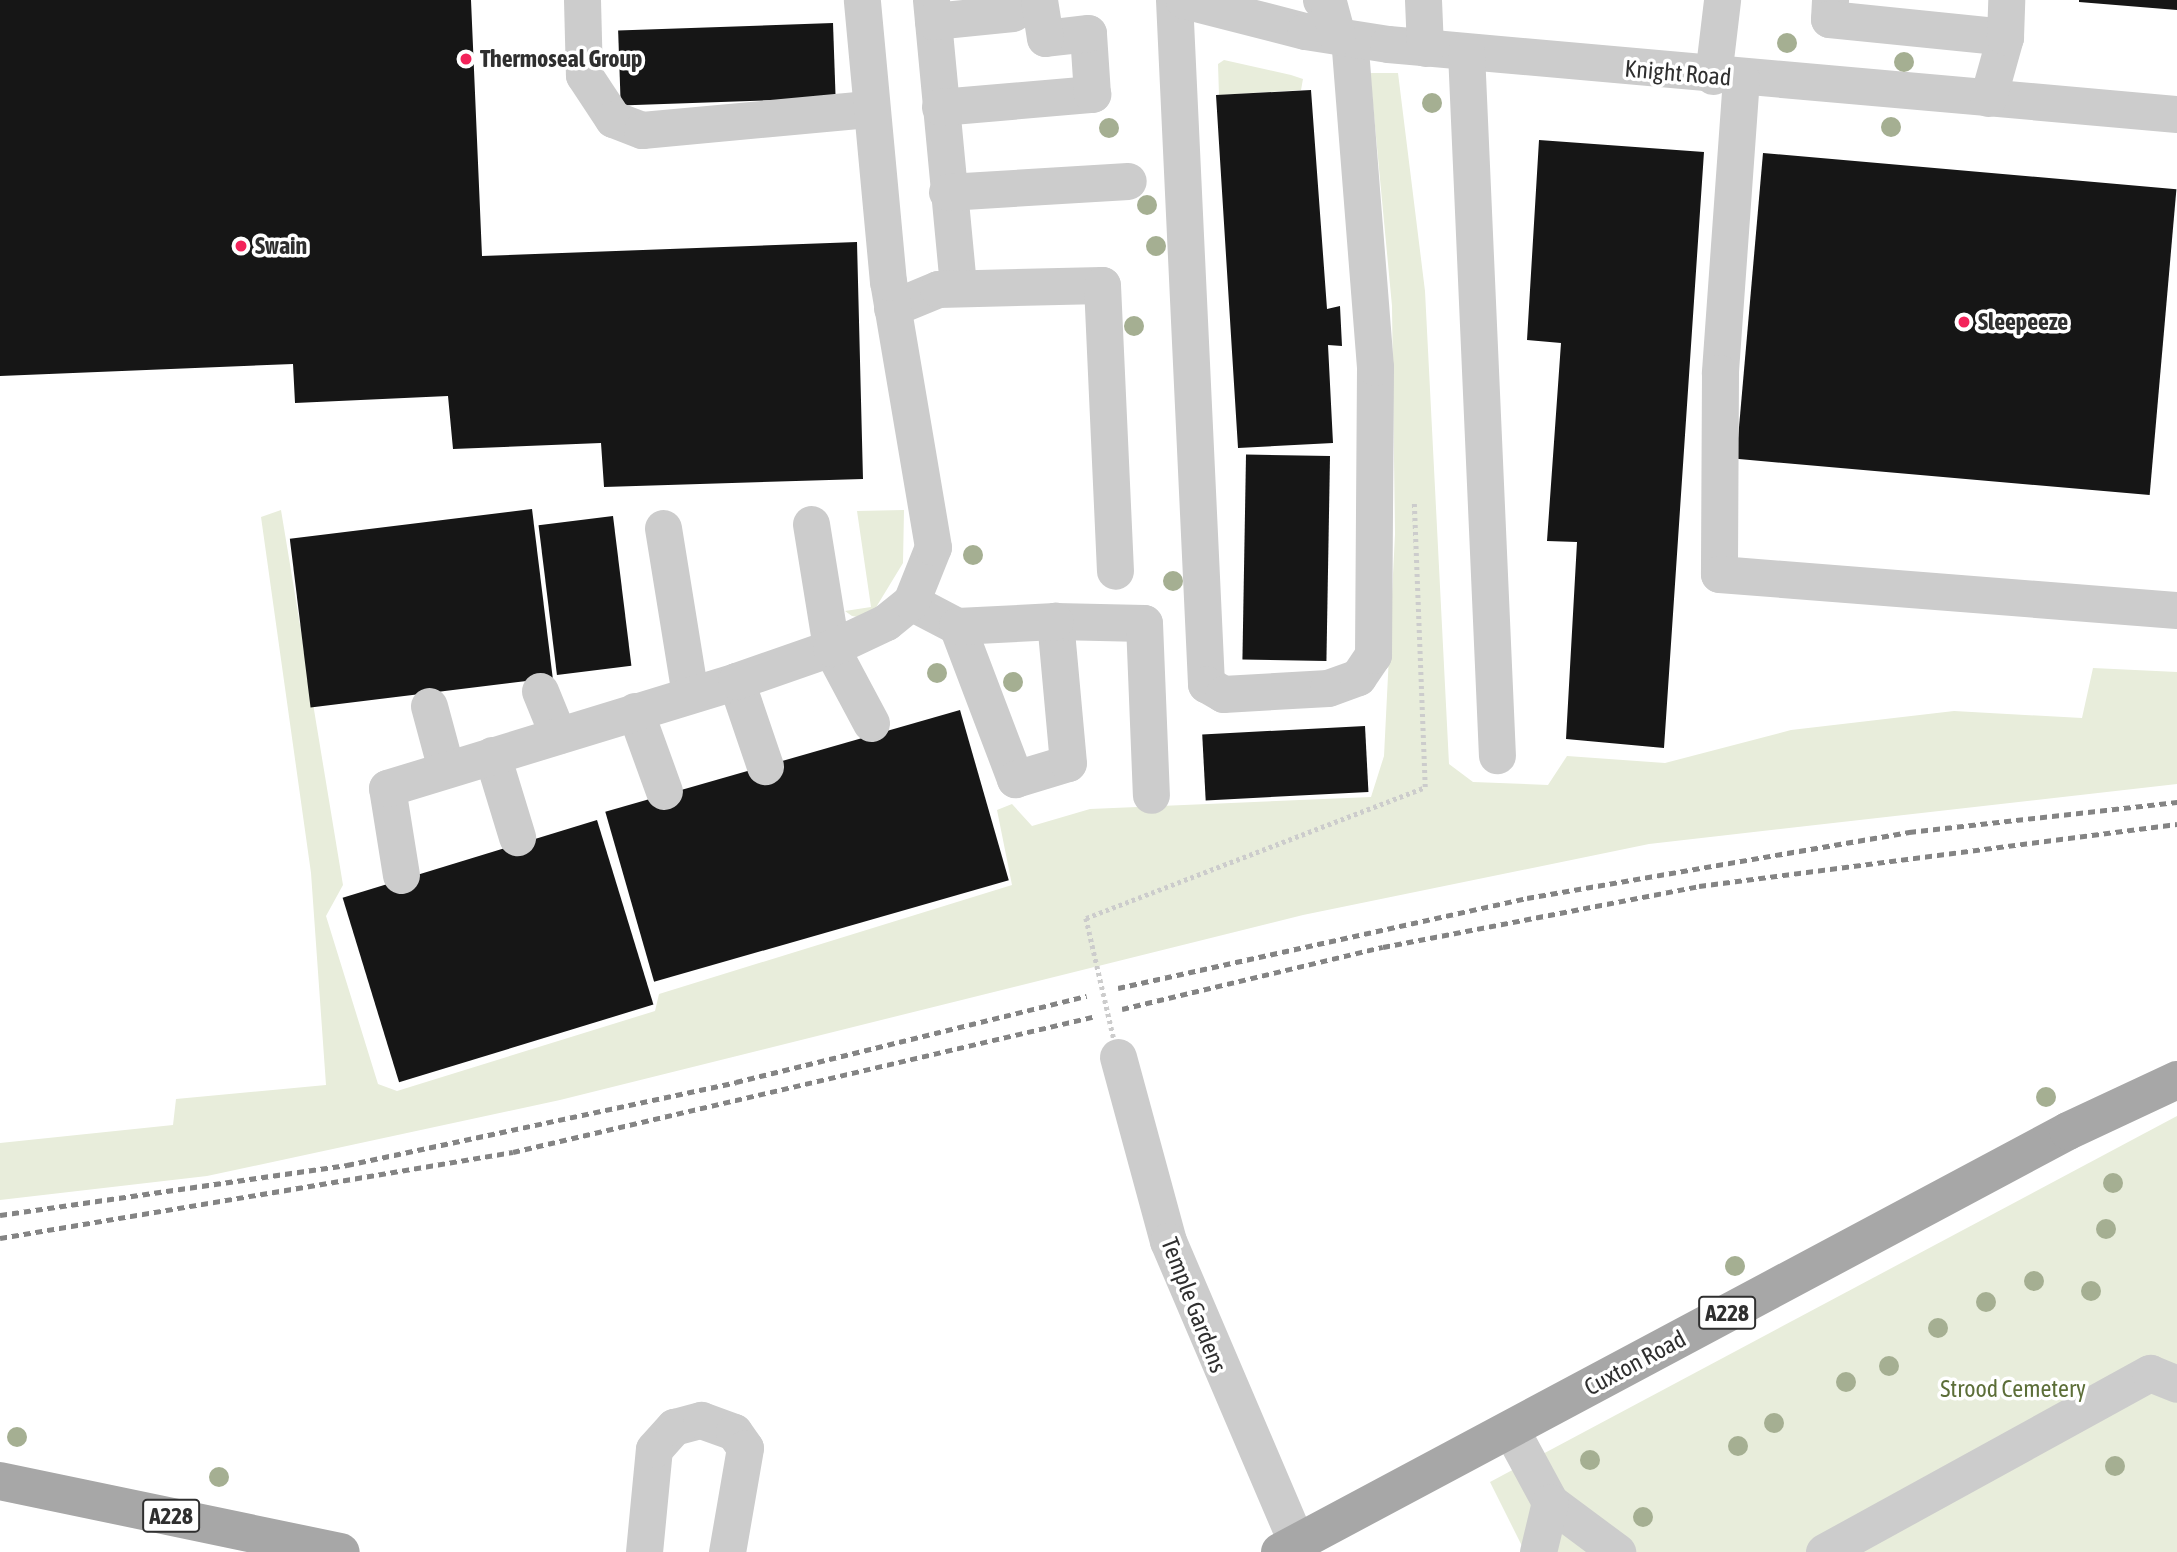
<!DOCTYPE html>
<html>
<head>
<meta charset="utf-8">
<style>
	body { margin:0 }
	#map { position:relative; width:2177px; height:1552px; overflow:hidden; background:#fff; font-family:"Asap Condensed",sans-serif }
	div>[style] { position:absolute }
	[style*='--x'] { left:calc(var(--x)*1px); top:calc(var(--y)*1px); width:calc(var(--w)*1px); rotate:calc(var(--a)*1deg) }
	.green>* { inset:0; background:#e8eddb }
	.building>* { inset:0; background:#161616; transform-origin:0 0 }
	.path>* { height:4.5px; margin-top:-2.25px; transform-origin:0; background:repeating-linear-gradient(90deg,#ccc 0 3.5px,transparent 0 7px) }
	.minor>* { height:37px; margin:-18.5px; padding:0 18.5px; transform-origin:18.5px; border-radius:18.5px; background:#ccc }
	.major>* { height:38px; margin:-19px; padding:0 19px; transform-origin:19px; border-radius:19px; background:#a7a7a7 }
	.rail>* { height:5px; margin-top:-2.5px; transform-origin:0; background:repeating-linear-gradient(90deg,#848484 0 7px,transparent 0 12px) }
	.path-bridge>* { height:4.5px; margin-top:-2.25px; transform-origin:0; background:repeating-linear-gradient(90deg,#ccc 0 3.5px,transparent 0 7px) }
	.trees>* { width:20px; height:20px; margin:-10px; border-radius:50%; background:#a5af92 }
	.dots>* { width:19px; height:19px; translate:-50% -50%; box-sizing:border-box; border:4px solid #fff; border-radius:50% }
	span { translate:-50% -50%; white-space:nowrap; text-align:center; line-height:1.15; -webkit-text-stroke:7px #fff; paint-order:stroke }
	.shield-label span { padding:2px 5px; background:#fff; border:2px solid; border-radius:5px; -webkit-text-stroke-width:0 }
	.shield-label { font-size:23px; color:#2f2f2f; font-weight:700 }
	.poi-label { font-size:24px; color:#2f2f2f; font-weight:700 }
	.left { translate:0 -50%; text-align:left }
	.street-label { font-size:24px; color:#2f2f2f }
	.park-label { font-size:24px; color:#5c6e38 }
</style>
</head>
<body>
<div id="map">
	<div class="green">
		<i style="clip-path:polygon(1224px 60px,1291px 75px,1303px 79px,1301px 90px,1219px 95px,1218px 64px)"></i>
		<i style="clip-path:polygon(1370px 73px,1398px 73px,1425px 291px,1449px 764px,1473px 782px,1548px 785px,1567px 756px,1665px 763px,1791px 730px,1954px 711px,2082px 718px,2093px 668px,2177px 672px,2177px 784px,1649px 844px,1303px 915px,560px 1100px,207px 1176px,0 1200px,0 1143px,173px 1125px,176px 1099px,326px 1085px,311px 873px,261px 517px,281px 510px,343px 885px,326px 916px,378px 1084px,397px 1091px,655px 1011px,659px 994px,1012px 885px,997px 810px,1012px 804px,1032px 826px,1090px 809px,1371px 797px,1384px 756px,1395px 534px,1392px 306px)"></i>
		<i style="clip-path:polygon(904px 510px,903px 563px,875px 609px,864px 618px,852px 616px,845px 611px,871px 607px,857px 511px)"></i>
		<i style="clip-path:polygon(2177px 1116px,2177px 1552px,1525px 1552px,1490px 1482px)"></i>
	</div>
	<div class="building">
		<i style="clip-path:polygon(0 0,471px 0,482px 256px,857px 242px,863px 479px,604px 487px,601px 443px,453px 449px,448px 396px,295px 403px,293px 364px,0 376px)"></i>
		<i style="clip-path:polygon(2079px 0,2177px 0,2177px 10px,2079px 2px)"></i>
		<i style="left:833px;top:23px;width:75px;height:215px;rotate:88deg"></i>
		<i style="clip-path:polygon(1311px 90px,1327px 309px,1340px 306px,1342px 346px,1328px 345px,1333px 443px,1238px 448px,1216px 95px)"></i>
		<i style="clip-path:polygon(1539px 140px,1704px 152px,1664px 748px,1566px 739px,1577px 542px,1547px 541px,1561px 343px,1527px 340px)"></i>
		<i style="left:1763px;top:153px;width:415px;height:307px;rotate:5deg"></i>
		<i style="left:1330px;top:456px;width:205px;height:84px;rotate:91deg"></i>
		<i style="left:532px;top:509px;width:170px;height:244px;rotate:83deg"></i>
		<i style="left:613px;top:516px;width:151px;height:75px;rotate:83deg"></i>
		<i style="left:960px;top:710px;width:177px;height:369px;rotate:74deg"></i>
		<i style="left:1365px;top:726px;width:66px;height:163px;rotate:87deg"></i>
		<i style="left:597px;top:820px;width:193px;height:266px;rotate:73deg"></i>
	</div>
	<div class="path">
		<i style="--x:1086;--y:918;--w:363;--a:-21.1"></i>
		<i style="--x:1425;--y:787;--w:285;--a:-92.2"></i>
	</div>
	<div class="minor">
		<i style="--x:582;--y:0;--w:75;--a:88.5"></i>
		<i style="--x:584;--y:75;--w:53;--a:56.6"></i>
		<i style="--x:613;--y:119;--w:31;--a:21"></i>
		<i style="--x:642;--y:130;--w:227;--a:-5.3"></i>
		<i style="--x:931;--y:0;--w:289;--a:84.6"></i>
		<i style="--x:1174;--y:0;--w:685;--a:87.32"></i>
		<i style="--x:1206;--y:684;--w:20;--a:30"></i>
		<i style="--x:1223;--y:694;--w:105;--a:-3.3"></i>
		<i style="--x:1328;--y:688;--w:32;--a:-20"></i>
		<i style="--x:1358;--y:677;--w:27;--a:-56"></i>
		<i style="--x:1373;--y:655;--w:288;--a:-89.6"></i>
		<i style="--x:1375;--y:367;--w:329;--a:-94.5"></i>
		<i style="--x:1184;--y:0;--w:125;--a:14.4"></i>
		<i style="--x:1305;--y:31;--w:84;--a:8.9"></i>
		<i style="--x:1388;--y:44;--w:792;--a:5.07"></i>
		<i style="--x:1321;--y:0;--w:7;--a:16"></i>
		<i style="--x:1328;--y:2;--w:35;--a:75"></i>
		<i style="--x:1423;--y:0;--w:48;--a:87.6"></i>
		<i style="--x:1830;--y:0;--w:19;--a:93"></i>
		<i style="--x:1829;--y:19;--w:177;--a:5.8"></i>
		<i style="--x:933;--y:21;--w:80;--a:-5.7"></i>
		<i style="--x:1466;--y:52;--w:704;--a:87.48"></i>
		<i style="--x:1713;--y:76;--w:77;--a:-83.2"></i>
		<i style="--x:1741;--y:78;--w:296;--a:94.1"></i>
		<i style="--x:1720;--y:373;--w:201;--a:90.3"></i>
		<i style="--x:1719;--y:574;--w:459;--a:4.5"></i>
		<i style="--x:1988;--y:98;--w:63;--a:-74.4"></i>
		<i style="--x:2005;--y:37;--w:37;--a:-88"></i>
		<i style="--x:940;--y:107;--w:153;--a:-4.9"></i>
		<i style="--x:1092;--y:94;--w:61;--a:-93.8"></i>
		<i style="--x:1088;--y:33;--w:43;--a:173.4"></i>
		<i style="--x:1045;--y:38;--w:36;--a:-99"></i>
		<i style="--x:947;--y:192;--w:181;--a:-3.5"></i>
		<i style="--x:892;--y:308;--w:50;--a:-22.4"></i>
		<i style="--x:938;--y:289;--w:164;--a:-1.4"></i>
		<i style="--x:1102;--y:285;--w:286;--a:87.4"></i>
		<i style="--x:811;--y:524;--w:126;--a:80.8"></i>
		<i style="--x:831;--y:648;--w:85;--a:61.9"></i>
		<i style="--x:663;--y:528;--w:168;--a:80.8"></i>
		<i style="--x:911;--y:602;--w:52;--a:27.6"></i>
		<i style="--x:957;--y:626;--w:164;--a:69.2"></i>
		<i style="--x:1015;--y:779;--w:55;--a:-16.8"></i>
		<i style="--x:1068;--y:763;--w:143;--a:-95.2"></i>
		<i style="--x:1055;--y:621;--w:89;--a:1.3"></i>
		<i style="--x:1144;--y:623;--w:172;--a:87.7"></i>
		<i style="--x:957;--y:626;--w:98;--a:-2.9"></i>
		<i style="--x:736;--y:681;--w:90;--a:71.2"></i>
		<i style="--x:540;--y:691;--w:48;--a:67.8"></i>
		<i style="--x:429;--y:706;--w:65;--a:74.9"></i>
		<i style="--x:635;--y:711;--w:85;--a:70.1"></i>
		<i style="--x:492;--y:755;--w:86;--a:73"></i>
		<i style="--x:401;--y:875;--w:88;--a:-99.1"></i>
		<i style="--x:387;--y:788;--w:365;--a:-17"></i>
		<i style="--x:736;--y:681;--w:101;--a:-19.2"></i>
		<i style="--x:831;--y:648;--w:61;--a:-25.3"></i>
		<i style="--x:886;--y:622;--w:32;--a:-39"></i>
		<i style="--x:911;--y:602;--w:59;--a:-68.2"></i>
		<i style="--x:933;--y:547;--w:269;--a:-99.6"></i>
		<i style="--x:888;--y:282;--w:283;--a:-95.3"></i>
		<i style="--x:1118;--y:1057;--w:191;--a:74.8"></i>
		<i style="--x:1168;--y:1241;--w:329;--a:66.9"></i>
		<i style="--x:1511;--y:1430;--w:82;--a:61.6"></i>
		<i style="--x:1550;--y:1502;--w:84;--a:36.7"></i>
		<i style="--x:644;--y:1552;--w:103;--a:-84.5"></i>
		<i style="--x:654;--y:1449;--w:30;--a:-48"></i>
		<i style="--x:674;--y:1427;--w:28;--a:-15"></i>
		<i style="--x:701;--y:1420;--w:35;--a:20"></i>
		<i style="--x:734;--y:1432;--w:19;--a:55"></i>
		<i style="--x:745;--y:1448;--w:106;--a:99.8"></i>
		<i style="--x:1538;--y:1552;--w:51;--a:-76.5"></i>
		<i style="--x:1824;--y:1552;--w:372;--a:-28.8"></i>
		<i style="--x:2150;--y:1373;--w:29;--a:22"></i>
	</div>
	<div class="major">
		<i style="--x:0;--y:1481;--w:348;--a:11.8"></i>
		<i style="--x:1280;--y:1552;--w:893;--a:-28.11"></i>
		<i style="--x:2068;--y:1131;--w:120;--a:-25.1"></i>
	</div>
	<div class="rail">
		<i style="--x:1118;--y:988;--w:419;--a:-12.4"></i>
		<i style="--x:1527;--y:898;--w:388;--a:-9.8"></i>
		<i style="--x:1909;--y:832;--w:270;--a:-6.4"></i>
		<i style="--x:1122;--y:1009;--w:268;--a:-13.4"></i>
		<i style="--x:1383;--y:947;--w:322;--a:-10.9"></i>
		<i style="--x:1699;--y:886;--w:482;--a:-7.4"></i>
		<i style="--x:0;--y:1215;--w:351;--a:-8.2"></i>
		<i style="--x:347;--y:1165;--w:398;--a:-12"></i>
		<i style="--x:736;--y:1082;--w:361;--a:-13.8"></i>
		<i style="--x:0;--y:1238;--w:520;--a:-9.52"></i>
		<i style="--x:513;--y:1152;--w:595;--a:-13.12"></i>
	</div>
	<div class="path-bridge">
		<i style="--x:1086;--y:918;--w:143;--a:77"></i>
	</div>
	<div class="trees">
		<i style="left:1787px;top:43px"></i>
		<i style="left:1904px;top:62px"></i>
		<i style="left:1432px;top:103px"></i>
		<i style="left:1891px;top:127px"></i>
		<i style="left:1109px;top:128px"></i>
		<i style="left:1147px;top:205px"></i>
		<i style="left:1156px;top:246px"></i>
		<i style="left:1134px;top:326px"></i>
		<i style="left:973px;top:555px"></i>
		<i style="left:1173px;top:581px"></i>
		<i style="left:937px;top:673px"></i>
		<i style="left:1013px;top:682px"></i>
		<i style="left:2046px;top:1097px"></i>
		<i style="left:2113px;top:1183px"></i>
		<i style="left:2106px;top:1229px"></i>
		<i style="left:1735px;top:1266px"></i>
		<i style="left:2034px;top:1281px"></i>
		<i style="left:2091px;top:1291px"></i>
		<i style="left:1986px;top:1302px"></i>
		<i style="left:1938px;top:1328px"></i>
		<i style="left:1889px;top:1366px"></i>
		<i style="left:1846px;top:1382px"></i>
		<i style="left:1774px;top:1423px"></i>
		<i style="left:17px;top:1437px"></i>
		<i style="left:1738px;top:1446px"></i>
		<i style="left:1590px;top:1460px"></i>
		<i style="left:2115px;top:1466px"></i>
		<i style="left:219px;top:1477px"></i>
		<i style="left:1643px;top:1517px"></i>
	</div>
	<div class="dots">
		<i style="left:466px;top:59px;background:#f3235a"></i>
		<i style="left:241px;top:246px;background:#f3235a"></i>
		<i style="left:1964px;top:322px;background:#f3235a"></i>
	</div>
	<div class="shield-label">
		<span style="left:1727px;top:1313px">A228</span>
		<span style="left:171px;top:1516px">A228</span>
	</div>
	<div class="poi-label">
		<span class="left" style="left:480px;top:59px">Thermoseal Group</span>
		<span class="left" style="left:255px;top:246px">Swain</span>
		<span class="left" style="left:1978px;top:322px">Sleepeeze</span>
	</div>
	<div class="street-label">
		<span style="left:1678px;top:73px;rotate:5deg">Knight Road</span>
		<span style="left:1194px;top:1305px;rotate:69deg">Temple Gardens</span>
		<span style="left:1635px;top:1363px;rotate:-28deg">Cuxton Road</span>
	</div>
	<div class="park-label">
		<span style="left:2013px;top:1389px">Strood Cemetery</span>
	</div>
</div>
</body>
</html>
